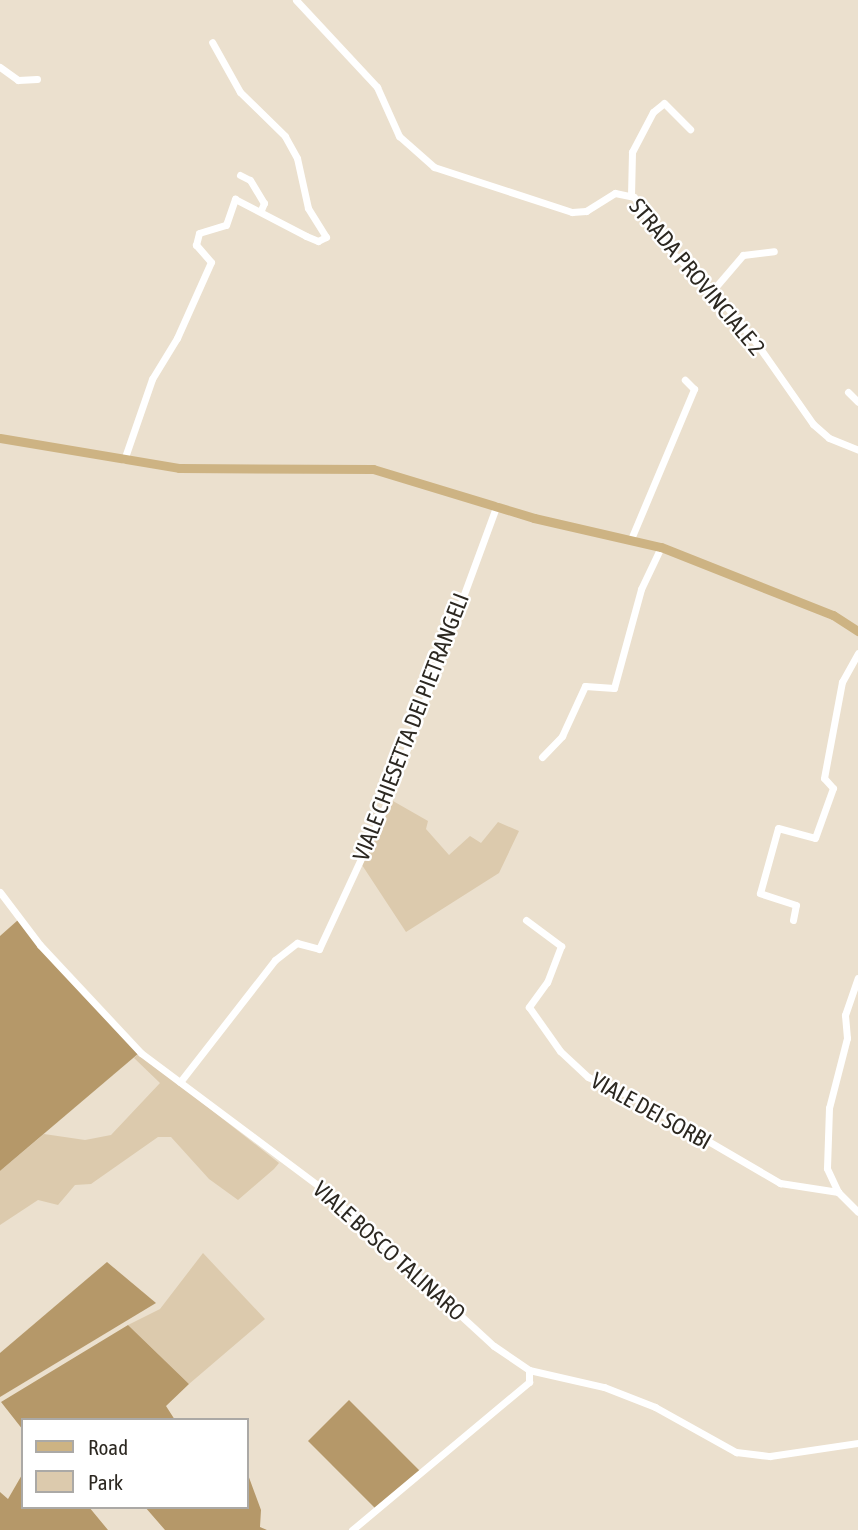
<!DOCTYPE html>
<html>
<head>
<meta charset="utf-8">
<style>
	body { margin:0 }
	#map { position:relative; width:858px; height:1530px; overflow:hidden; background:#ebe0ce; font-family:"Asap Condensed",sans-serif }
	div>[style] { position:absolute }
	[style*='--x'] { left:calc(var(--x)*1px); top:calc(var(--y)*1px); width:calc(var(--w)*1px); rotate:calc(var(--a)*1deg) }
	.green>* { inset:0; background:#dccaad }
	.forest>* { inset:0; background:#b59869; transform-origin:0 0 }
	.minor>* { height:7px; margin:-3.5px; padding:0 3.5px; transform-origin:3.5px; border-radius:3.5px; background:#fff }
	.major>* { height:9px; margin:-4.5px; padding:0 4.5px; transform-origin:4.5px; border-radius:4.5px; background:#cdb383 }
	span { translate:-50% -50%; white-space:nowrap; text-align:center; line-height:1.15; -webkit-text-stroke:5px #fff; paint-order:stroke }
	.street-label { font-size:23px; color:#2c2821 }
	.legend { position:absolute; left:21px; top:1418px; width:228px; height:91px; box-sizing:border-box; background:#fff; border:2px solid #aba9a6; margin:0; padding:9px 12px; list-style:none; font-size:21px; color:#2c2821 }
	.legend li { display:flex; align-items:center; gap:14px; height:35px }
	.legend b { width:35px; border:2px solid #aba9a6 }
</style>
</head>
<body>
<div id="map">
	<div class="green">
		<i style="clip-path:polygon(393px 801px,428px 821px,426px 829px,449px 855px,470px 836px,481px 843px,498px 822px,519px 831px,499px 873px,406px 932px,362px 865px)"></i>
		<i style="clip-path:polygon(139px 1053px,279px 1163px,274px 1169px,238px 1200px,209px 1179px,171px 1137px,158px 1137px,91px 1184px,75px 1185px,58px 1205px,38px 1200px,0 1225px,0 1171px,44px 1134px,85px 1140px,111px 1135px,160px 1083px,134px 1058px)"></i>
		<i style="clip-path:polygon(203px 1253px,265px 1319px,189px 1384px,128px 1325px,160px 1309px)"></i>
	</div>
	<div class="forest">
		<i style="clip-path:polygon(18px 920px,139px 1053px,0 1171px,0 936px)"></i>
		<i style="clip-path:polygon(107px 1262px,156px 1303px,0 1397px,0 1353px)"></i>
		<i style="clip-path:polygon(128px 1325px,189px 1384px,166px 1406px,175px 1420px,23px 1420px,23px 1430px,1px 1402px)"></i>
		<i style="left:349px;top:1400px;width:100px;height:58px;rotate:45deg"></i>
		<i style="clip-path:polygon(247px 1472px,261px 1510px,260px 1527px,267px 1530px,165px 1530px,145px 1507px,247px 1507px)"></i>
		<i style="clip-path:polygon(23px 1473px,23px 1507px,89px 1507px,108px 1530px,0 1530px,0 1492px,8px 1499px)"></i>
	</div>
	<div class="minor">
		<i style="--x:296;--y:0;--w:119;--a:47"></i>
		<i style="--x:377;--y:87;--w:54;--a:65.8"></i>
		<i style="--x:399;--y:136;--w:47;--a:41.5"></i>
		<i style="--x:434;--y:167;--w:145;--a:18.1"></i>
		<i style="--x:572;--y:212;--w:14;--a:-4"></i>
		<i style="--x:586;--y:211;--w:34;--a:-32"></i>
		<i style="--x:615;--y:193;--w:19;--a:12"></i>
		<i style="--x:634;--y:197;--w:66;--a:56.1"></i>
		<i style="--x:671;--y:252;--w:57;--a:42.1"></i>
		<i style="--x:713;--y:290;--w:70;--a:50.8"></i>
		<i style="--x:757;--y:344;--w:98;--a:55"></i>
		<i style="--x:813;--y:424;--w:21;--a:41"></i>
		<i style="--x:829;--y:438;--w:31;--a:22"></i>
		<i style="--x:0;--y:67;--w:22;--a:36"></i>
		<i style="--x:18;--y:80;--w:19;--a:-3"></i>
		<i style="--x:240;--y:175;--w:11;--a:27"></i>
		<i style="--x:250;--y:180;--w:27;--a:59"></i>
		<i style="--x:264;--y:203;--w:8;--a:113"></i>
		<i style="--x:631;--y:196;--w:44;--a:-88.7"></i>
		<i style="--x:632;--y:152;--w:45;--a:-62.3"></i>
		<i style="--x:653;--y:112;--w:14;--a:-39"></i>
		<i style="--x:664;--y:103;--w:37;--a:45"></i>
		<i style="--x:713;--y:290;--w:46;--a:-49.4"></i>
		<i style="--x:743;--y:255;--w:31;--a:-7"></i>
		<i style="--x:848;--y:392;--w:14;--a:45"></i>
		<i style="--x:124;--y:460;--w:86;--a:-70.9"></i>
		<i style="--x:152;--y:379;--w:48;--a:-58.6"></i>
		<i style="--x:177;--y:338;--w:83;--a:-65.9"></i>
		<i style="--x:211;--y:262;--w:23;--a:-131"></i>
		<i style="--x:196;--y:245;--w:12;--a:-76"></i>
		<i style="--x:199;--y:233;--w:28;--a:-17"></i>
		<i style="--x:226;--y:225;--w:28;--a:-71"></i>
		<i style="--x:235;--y:199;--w:80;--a:27.5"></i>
		<i style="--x:306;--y:236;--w:13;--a:23"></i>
		<i style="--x:318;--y:241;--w:9;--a:-27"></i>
		<i style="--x:326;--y:237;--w:34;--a:-122"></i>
		<i style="--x:308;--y:208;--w:51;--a:-102.4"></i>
		<i style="--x:297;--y:158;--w:25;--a:-119"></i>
		<i style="--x:285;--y:136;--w:63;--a:-135.6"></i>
		<i style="--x:240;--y:92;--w:57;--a:-119.2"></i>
		<i style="--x:631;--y:539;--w:163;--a:-67.2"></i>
		<i style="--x:694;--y:389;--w:13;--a:-135"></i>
		<i style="--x:542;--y:757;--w:29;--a:-46"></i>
		<i style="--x:562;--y:736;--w:55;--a:-65.3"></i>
		<i style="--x:585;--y:686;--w:29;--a:4"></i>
		<i style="--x:614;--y:688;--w:103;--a:-74.7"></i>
		<i style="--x:641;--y:589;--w:47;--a:-64.5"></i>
		<i style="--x:0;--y:892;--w:66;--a:53"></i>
		<i style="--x:40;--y:945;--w:148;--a:46.9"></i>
		<i style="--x:141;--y:1053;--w:227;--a:36.8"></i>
		<i style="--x:323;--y:1189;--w:232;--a:42.6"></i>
		<i style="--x:494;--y:1346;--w:42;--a:34.4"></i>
		<i style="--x:529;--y:1370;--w:77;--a:12.8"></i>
		<i style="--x:604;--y:1387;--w:55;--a:21.4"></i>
		<i style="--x:655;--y:1407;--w:93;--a:29.1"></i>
		<i style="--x:736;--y:1452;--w:34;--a:7"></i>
		<i style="--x:770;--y:1456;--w:89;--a:-8.4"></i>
		<i style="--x:526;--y:920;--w:44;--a:36.6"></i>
		<i style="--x:561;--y:946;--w:39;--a:111"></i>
		<i style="--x:547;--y:982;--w:31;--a:126"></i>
		<i style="--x:529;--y:1007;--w:54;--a:54.8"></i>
		<i style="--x:560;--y:1051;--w:38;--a:43"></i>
		<i style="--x:588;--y:1077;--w:47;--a:23.8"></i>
		<i style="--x:631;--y:1096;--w:173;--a:30.3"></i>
		<i style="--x:780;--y:1183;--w:59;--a:8.8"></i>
		<i style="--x:838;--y:1192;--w:28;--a:45"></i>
		<i style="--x:793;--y:920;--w:15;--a:-79"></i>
		<i style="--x:796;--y:905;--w:38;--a:-162"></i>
		<i style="--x:760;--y:893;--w:67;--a:-74.5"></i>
		<i style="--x:778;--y:828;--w:38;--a:15"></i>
		<i style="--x:815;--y:838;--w:53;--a:-70.2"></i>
		<i style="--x:833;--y:788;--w:13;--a:-132"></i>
		<i style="--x:824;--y:778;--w:98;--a:-79.4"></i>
		<i style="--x:842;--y:682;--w:33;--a:-61"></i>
		<i style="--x:180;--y:1082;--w:155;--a:-52.1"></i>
		<i style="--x:275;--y:960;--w:28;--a:-38"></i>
		<i style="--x:297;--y:943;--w:23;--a:15"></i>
		<i style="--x:319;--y:949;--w:166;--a:-65.1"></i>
		<i style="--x:389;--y:798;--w:312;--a:-69.8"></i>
		<i style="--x:838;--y:1192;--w:26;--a:-115"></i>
		<i style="--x:827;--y:1168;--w:60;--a:-88.1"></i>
		<i style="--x:829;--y:1108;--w:72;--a:-75.6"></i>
		<i style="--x:847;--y:1038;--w:23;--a:-95"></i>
		<i style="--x:845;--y:1015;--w:39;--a:-71"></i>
		<i style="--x:352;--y:1530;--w:231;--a:-39.9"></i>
		<i style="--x:529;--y:1382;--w:12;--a:-90"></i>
	</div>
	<div class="major">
		<i style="--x:0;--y:438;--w:181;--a:9.5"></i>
		<i style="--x:179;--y:468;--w:194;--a:0.3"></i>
		<i style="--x:373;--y:469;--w:168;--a:16.9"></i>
		<i style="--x:534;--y:518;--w:130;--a:12.9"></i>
		<i style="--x:661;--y:547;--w:185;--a:21.6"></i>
		<i style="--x:833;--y:615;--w:30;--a:33"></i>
	</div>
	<div class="street-label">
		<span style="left:697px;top:277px;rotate:50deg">STRADA PROVINCIALE 2</span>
		<span style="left:411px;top:727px;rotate:-69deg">VIALE CHIESETTA DEI PIETRANGELI</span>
		<span style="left:651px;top:1111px;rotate:29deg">VIALE DEI SORBI</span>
		<span style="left:389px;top:1251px;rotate:42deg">VIALE BOSCO TALINARO</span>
	</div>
	<ul class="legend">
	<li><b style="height:9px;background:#cdb383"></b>Road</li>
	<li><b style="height:19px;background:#dccaad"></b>Park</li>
	</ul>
</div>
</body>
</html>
